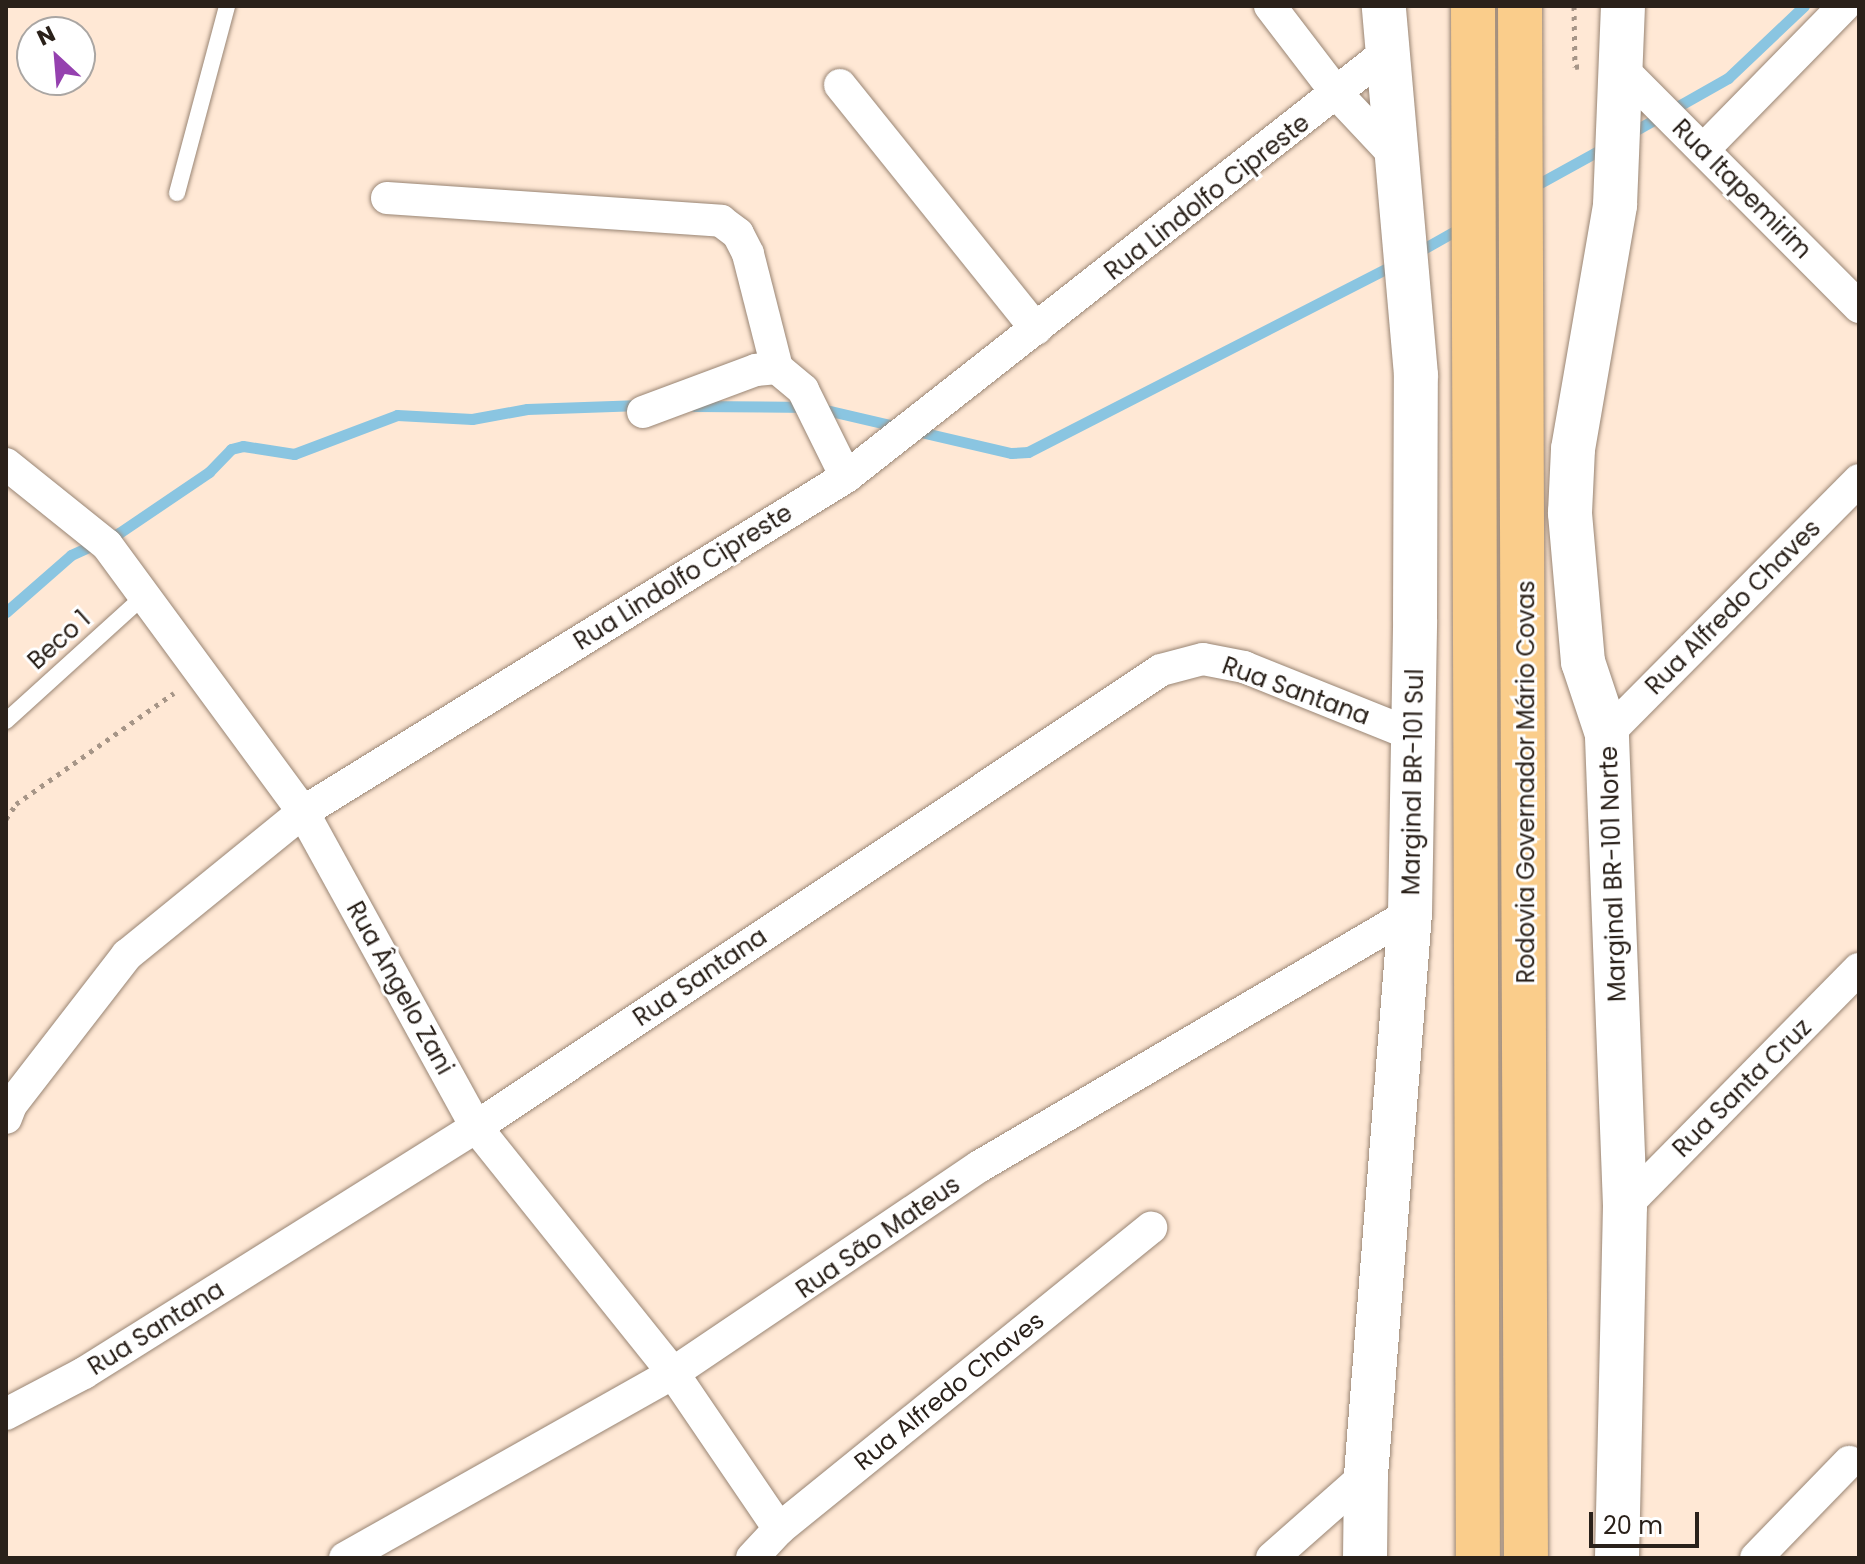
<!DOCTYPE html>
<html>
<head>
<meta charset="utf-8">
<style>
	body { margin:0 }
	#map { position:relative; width:1865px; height:1564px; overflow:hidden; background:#ffe8d5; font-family:Poppins,sans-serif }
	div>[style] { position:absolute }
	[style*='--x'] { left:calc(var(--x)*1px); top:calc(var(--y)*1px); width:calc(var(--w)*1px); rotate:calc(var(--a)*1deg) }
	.stream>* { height:11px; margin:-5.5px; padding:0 5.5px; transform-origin:5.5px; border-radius:5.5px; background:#8ac5e1 }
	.path>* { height:5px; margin-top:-2.5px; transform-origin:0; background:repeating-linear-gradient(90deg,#a69587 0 4px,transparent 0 10px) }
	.roads { filter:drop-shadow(0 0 2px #998574) drop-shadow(0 0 2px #998574) }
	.lane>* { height:16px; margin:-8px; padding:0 8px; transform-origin:8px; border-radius:8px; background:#fff }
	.street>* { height:32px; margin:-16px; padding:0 16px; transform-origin:16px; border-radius:16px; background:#fff }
	.secondary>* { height:44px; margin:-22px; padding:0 22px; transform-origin:22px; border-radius:22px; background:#fff }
	.highway>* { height:44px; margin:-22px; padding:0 22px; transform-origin:22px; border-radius:22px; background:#facd8b }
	span { translate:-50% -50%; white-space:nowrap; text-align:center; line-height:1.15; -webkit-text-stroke:6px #fff; paint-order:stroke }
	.street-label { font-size:24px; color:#2a211a }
	.frame { position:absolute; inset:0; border:8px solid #2a211a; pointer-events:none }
	.north { position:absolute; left:16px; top:16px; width:80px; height:80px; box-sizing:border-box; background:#fff; border:2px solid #aaa6a3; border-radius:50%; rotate:334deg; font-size:22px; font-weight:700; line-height:32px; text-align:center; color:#2a211a }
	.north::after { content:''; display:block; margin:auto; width:28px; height:36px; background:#9541af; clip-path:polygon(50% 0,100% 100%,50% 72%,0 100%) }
	.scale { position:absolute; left:1589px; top:1512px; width:110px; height:36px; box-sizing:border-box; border:4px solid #2a211a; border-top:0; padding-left:10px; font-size:24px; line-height:28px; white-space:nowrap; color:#2a211a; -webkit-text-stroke:6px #fff; paint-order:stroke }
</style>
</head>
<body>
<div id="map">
	<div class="stream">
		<i style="--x:1629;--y:134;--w:114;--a:-29.5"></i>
		<i style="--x:1728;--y:78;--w:105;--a:-43.5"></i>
		<i style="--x:1531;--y:188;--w:87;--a:-28.9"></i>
		<i style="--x:1416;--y:253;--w:55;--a:-29.4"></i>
		<i style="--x:694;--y:406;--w:119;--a:0.5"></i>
		<i style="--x:813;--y:407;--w:203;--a:13.1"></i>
		<i style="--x:1011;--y:453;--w:17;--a:-3"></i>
		<i style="--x:1028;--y:452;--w:415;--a:-27.1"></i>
		<i style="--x:6;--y:612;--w:86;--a:-41.2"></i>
		<i style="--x:71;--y:555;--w:53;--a:-24.6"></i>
		<i style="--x:119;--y:533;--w:109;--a:-34.1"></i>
		<i style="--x:209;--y:472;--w:32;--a:-46"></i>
		<i style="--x:231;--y:449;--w:12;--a:-14"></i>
		<i style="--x:243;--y:446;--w:52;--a:8.9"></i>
		<i style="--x:294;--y:454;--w:110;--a:-20.7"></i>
		<i style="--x:397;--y:415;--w:75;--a:3.1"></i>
		<i style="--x:472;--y:419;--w:56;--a:-10.3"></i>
		<i style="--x:527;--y:409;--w:114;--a:-2"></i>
	</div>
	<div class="path">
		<i style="--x:1574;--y:6;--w:61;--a:89.1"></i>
		<i style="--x:1575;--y:67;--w:6;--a:-9"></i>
		<i style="--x:6;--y:819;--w:18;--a:-56"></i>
		<i style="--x:16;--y:804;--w:193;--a:-35.1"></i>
	</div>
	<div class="roads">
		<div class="lane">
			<i style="--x:177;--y:193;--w:194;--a:-75"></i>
			<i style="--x:6;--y:721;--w:186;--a:-42.2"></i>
		</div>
		<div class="street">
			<i style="--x:1270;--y:6;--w:112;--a:52.6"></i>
			<i style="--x:1338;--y:95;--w:92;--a:46.8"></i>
			<i style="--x:1624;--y:71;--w:333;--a:45.1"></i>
			<i style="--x:840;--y:85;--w:313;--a:51.2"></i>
			<i style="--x:1703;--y:150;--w:202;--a:-45.6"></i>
			<i style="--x:387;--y:198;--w:335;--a:3.9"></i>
			<i style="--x:721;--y:221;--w:21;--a:37"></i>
			<i style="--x:738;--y:234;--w:22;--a:63"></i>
			<i style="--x:748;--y:254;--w:118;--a:75.7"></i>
			<i style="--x:643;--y:412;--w:121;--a:-20.4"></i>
			<i style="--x:756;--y:370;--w:21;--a:-5"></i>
			<i style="--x:777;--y:368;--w:34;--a:40"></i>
			<i style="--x:803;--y:390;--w:97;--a:63.7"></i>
			<i style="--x:6;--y:464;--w:129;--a:38.7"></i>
			<i style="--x:107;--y:545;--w:331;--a:53.7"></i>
			<i style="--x:303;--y:812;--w:359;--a:61.2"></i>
			<i style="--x:476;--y:1127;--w:315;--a:51.3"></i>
			<i style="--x:673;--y:1373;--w:189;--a:55.8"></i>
			<i style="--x:1607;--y:734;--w:358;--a:-45.2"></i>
			<i style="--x:6;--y:1118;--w:14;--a:-69"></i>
			<i style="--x:11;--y:1105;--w:190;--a:-52.3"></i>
			<i style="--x:127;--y:955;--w:227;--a:-39.1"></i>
			<i style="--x:303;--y:812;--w:638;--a:-31.67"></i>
			<i style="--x:846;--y:477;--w:687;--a:-38.14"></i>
			<i style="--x:1625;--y:1206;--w:333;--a:-45.4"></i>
			<i style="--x:6;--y:1414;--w:88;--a:-27.7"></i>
			<i style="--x:84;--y:1373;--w:463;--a:-32.1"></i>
			<i style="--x:476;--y:1127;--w:823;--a:-33.71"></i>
			<i style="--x:1161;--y:670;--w:43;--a:-14.7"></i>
			<i style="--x:1203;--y:659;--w:42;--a:11"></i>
			<i style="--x:1244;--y:667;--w:182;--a:21.9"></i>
			<i style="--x:345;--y:1558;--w:377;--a:-29.4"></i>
			<i style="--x:673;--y:1373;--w:370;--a:-34"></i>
			<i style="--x:980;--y:1166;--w:498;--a:-30.4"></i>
			<i style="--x:752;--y:1558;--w:40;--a:-47"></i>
			<i style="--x:779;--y:1529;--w:479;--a:-39"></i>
			<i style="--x:1272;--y:1558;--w:125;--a:-41.4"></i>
			<i style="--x:1756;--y:1558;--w:134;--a:-45.9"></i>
		</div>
		<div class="secondary">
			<i style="--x:1365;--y:1558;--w:83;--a:-89.3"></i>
			<i style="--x:1366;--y:1475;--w:563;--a:-85.52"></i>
			<i style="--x:1410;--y:914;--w:294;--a:-89"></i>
			<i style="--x:1415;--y:620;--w:245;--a:-89.8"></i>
			<i style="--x:1416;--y:375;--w:370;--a:-95"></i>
			<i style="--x:1617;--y:1558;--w:352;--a:-88.7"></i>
			<i style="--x:1625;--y:1206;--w:472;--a:-92.2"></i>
			<i style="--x:1607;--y:734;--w:76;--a:-108.4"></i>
			<i style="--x:1583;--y:662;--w:150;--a:-95"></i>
			<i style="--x:1570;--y:513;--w:64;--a:-87.3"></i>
			<i style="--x:1573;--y:449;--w:248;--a:-80.2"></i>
			<i style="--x:1615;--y:205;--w:199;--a:-87.7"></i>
		</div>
		<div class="highway">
			<i style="--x:1473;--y:6;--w:1552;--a:89.82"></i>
			<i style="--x:1520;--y:6;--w:1552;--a:89.78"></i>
		</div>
	</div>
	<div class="street-label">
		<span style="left:1742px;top:189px;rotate:45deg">Rua Itapemirim</span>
		<span style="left:1207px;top:197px;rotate:-38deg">Rua Lindolfo Cipreste</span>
		<span style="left:683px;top:577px;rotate:-32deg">Rua Lindolfo Cipreste</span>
		<span style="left:1733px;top:607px;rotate:-45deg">Rua Alfredo Chaves</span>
		<span style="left:59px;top:640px;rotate:-42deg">Beco 1</span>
		<span style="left:1296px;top:691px;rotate:20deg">Rua Santana</span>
		<span style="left:1413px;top:782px;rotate:-89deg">Marginal BR-101 Sul</span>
		<span style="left:1526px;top:782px;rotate:-90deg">Rodovia Governador Mário Covas</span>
		<span style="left:1613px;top:874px;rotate:-92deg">Marginal BR-101 Norte</span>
		<span style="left:700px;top:977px;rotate:-34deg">Rua Santana</span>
		<span style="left:400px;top:988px;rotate:61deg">Rua Ângelo Zani</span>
		<span style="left:1742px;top:1088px;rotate:-45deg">Rua Santa Cruz</span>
		<span style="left:878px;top:1237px;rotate:-35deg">Rua São Mateus</span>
		<span style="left:156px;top:1328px;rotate:-32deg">Rua Santana</span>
		<span style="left:949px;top:1391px;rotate:-39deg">Rua Alfredo Chaves</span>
	</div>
	<div class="frame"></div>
	<div class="north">N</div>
	<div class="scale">20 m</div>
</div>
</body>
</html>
